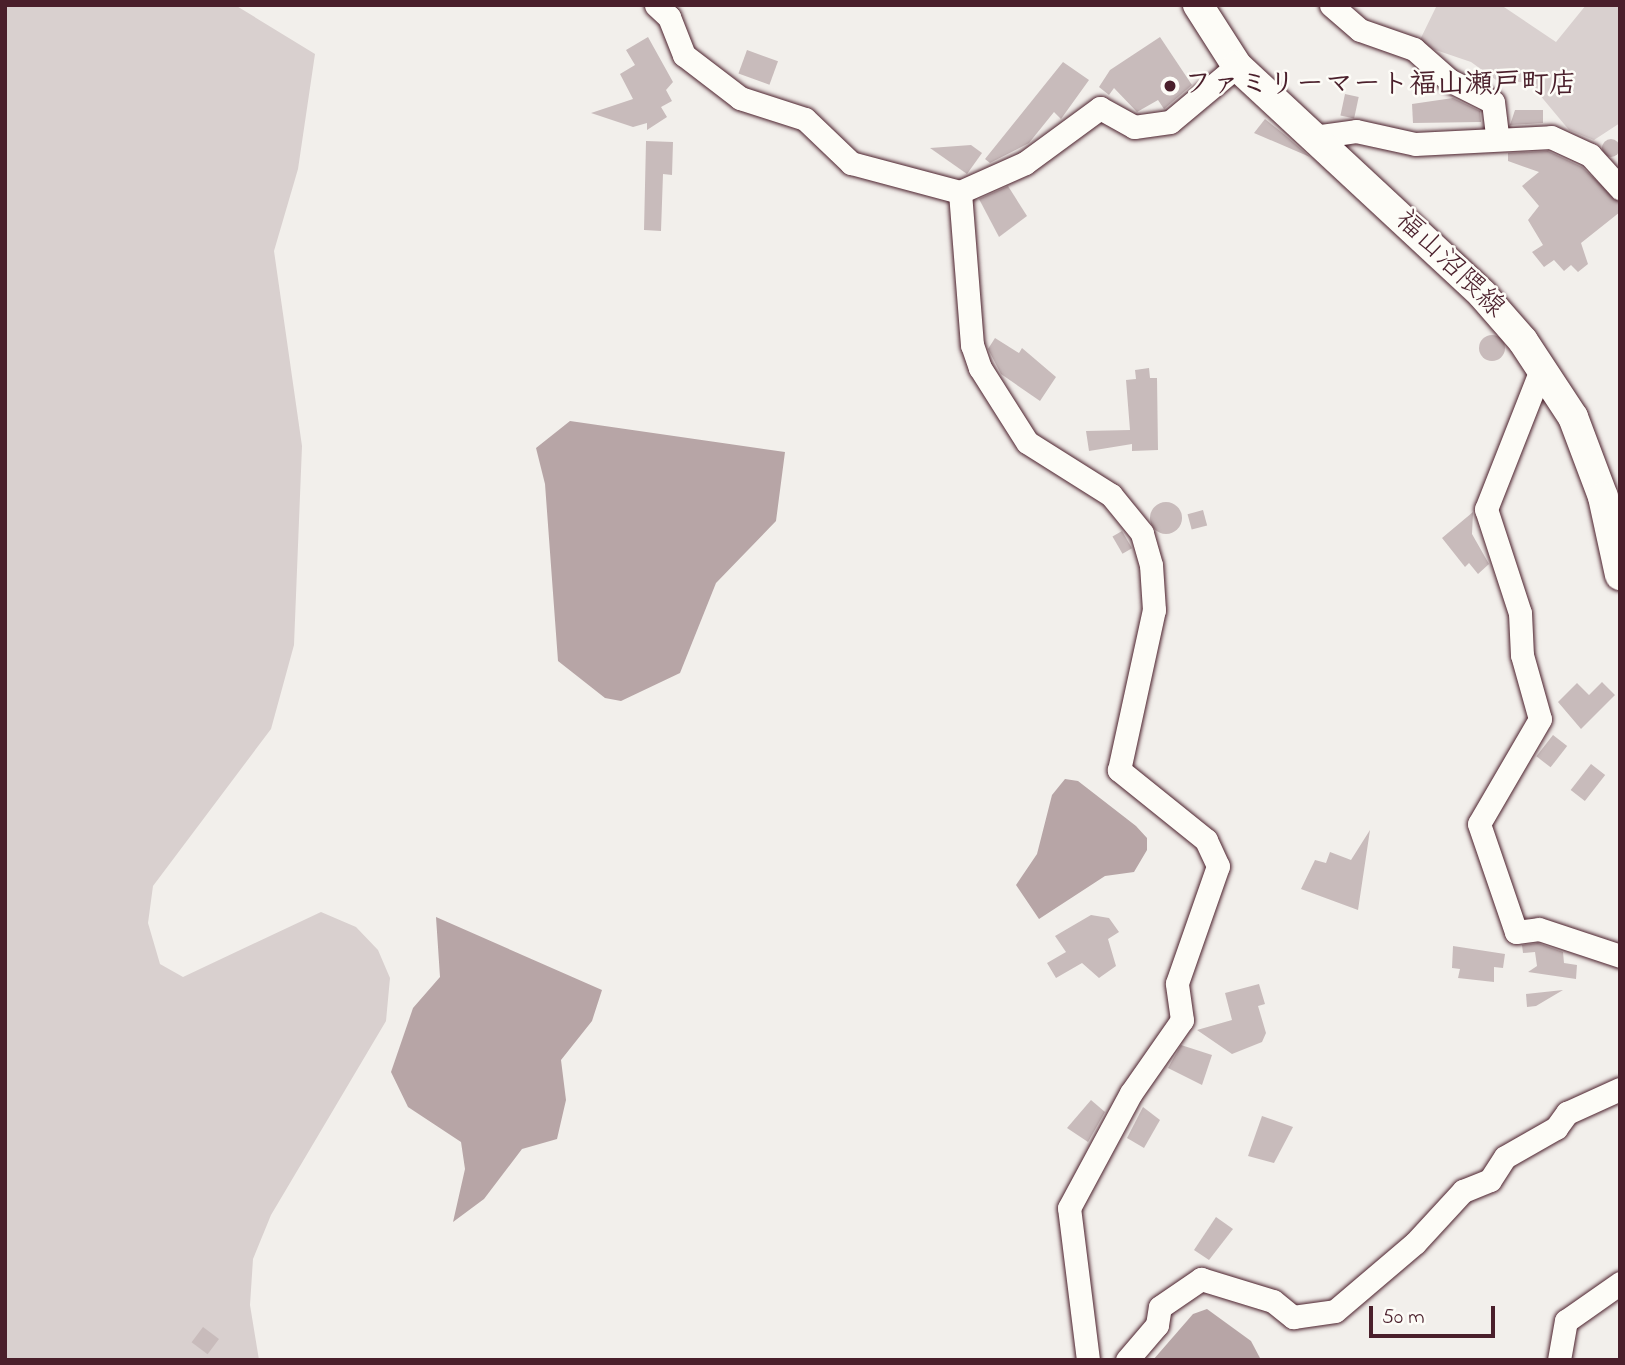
<!DOCTYPE html>
<html>
<head>
<meta charset="utf-8">
<style>
	body { margin:0 }
	#map { position:relative; width:1625px; height:1365px; overflow:hidden; background:#f2efeb; font-family:"Indie Flower","Klee One",sans-serif }
	div>[style] { position:absolute }
	[style*='--x'] { left:calc(var(--x)*1px); top:calc(var(--y)*1px); width:calc(var(--w)*1px); rotate:calc(var(--a)*1deg) }
	.green>* { inset:0; background:#d9d0cf }
	.water>* { inset:0; background:#b7a5a6 }
	.building>* { inset:0; background:#c8bbbb; transform-origin:0 0 }
	.round { border-radius:50% }
	.roads { filter:drop-shadow(0 0 2px #4a1f2b) drop-shadow(0 0 2px #4a1f2b) }
	.minor>* { height:23px; margin:-11.5px; padding:0 11.5px; transform-origin:11.5px; border-radius:11.5px; background:#fdfcf7 }
	.major>* { height:30px; margin:-15px; padding:0 15px; transform-origin:15px; border-radius:15px; background:#fdfcf7 }
	.dots>* { width:19px; height:19px; translate:-50% -50%; box-sizing:border-box; border:4px solid #fdfcf7; border-radius:50% }
	span { translate:-50% -50%; white-space:nowrap; text-align:center; line-height:1.15; -webkit-text-stroke:5px #fdfcf7; paint-order:stroke }
	.poi-label { font-size:28px; color:#4a1f2b; font-weight:700 }
	.left { translate:0 -50%; text-align:left }
	.street-label { font-size:28px; color:#4a1f2b }
	.frame { position:absolute; inset:0; border:7px solid #4a1f2b; pointer-events:none }
	.scale { position:absolute; left:1369px; top:1306px; width:126px; height:32px; box-sizing:border-box; border:4px solid #4a1f2b; border-top:0; padding-left:9px; font-size:21px; line-height:24px; white-space:nowrap; color:#4a1f2b; -webkit-text-stroke:5px #fdfcf7; paint-order:stroke }
</style>
</head>
<body>
<div id="map">
	<div class="green">
		<i style="clip-path:polygon(5px 5px,235px 5px,315px 54px,298px 169px,274px 251px,302px 446px,294px 645px,271px 729px,153px 886px,148px 923px,160px 964px,183px 977px,321px 912px,356px 927px,378px 950px,390px 978px,386px 1021px,271px 1215px,253px 1259px,250px 1305px,259px 1360px,5px 1360px)"></i>
		<i style="clip-path:polygon(1437px 5px,1501px 5px,1556px 42px,1586px 5px,1620px 5px,1620px 123px,1594px 140px,1569px 130px,1529px 82px,1499px 82px,1471px 62px,1418px 44px)"></i>
	</div>
	<div class="water">
		<i style="clip-path:polygon(570px 421px,785px 452px,776px 521px,716px 583px,680px 673px,621px 701px,605px 698px,558px 661px,545px 484px,536px 448px)"></i>
		<i style="clip-path:polygon(1065px 779px,1078px 781px,1136px 826px,1147px 838px,1147px 850px,1134px 872px,1105px 876px,1039px 919px,1016px 885px,1037px 854px,1052px 795px)"></i>
		<i style="clip-path:polygon(436px 917px,602px 990px,592px 1021px,561px 1060px,566px 1100px,557px 1139px,522px 1149px,484px 1199px,453px 1222px,465px 1169px,461px 1142px,408px 1107px,391px 1072px,413px 1008px,440px 977px)"></i>
		<i style="clip-path:polygon(1207px 1309px,1251px 1341px,1261px 1360px,1153px 1360px,1193px 1314px)"></i>
	</div>
	<div class="building">
		<i style="clip-path:polygon(648px 37px,673px 82px,666px 90px,672px 101px,661px 107px,667px 117px,647px 130px,647px 123px,633px 127px,591px 113px,633px 99px,620px 74px,635px 65px,626px 50px)"></i>
		<i style="clip-path:polygon(1160px 37px,1192px 85px,1164px 109px,1158px 100px,1137px 112px,1114px 88px,1109px 95px,1099px 87px,1110px 70px)"></i>
		<i style="left:747px;top:50px;width:33px;height:25px;rotate:20deg"></i>
		<i style="clip-path:polygon(1063px 62px,1089px 80px,1061px 119px,1054px 112px,1029px 143px,990px 163px,985px 159px)"></i>
		<i style="left:1345px;top:94px;width:14px;height:22px;rotate:12deg"></i>
		<i style="clip-path:polygon(1453px 98px,1480px 111px,1481px 122px,1413px 123px,1412px 104px)"></i>
		<i style="clip-path:polygon(1515px 110px,1543px 110px,1543px 123px,1510px 125px)"></i>
		<i style="clip-path:polygon(1265px 119px,1285px 135px,1310px 157px,1254px 133px)"></i>
		<i class="round" style="left:1602px;top:139px;width:18px;height:18px"></i>
		<i style="clip-path:polygon(646px 141px,673px 142px,672px 175px,663px 174px,661px 231px,644px 230px)"></i>
		<i style="clip-path:polygon(971px 145px,982px 153px,967px 174px,930px 148px)"></i>
		<i style="clip-path:polygon(1548px 151px,1582px 167px,1620px 202px,1620px 212px,1581px 243px,1588px 264px,1578px 272px,1571px 265px,1564px 271px,1554px 260px,1544px 267px,1532px 252px,1543px 245px,1528px 220px,1539px 206px,1522px 186px,1539px 172px,1508px 161px,1508px 153px)"></i>
		<i style="clip-path:polygon(1008px 186px,1027px 216px,999px 237px,979px 199px)"></i>
		<i class="round" style="left:1479px;top:335px;width:26px;height:26px"></i>
		<i style="clip-path:polygon(995px 338px,1019px 353px,1022px 348px,1056px 377px,1040px 401px,1001px 374px,988px 349px)"></i>
		<i style="clip-path:polygon(1149px 368px,1150px 378px,1157px 378px,1158px 450px,1132px 451px,1132px 444px,1089px 451px,1086px 431px,1130px 430px,1126px 380px,1136px 379px,1135px 370px)"></i>
		<i class="round" style="left:1150px;top:502px;width:32px;height:32px"></i>
		<i style="left:1203px;top:510px;width:16px;height:16px;rotate:75deg"></i>
		<i style="clip-path:polygon(1473px 512px,1472px 534px,1489px 564px,1478px 574px,1469px 563px,1465px 567px,1442px 538px)"></i>
		<i style="left:1122px;top:531px;width:20px;height:11px;rotate:60deg"></i>
		<i style="clip-path:polygon(1602px 682px,1615px 695px,1581px 729px,1558px 702px,1577px 683px,1589px 695px)"></i>
		<i style="left:1553px;top:735px;width:18px;height:27px;rotate:38deg"></i>
		<i style="left:1591px;top:764px;width:18px;height:33px;rotate:38deg"></i>
		<i style="clip-path:polygon(1370px 830px,1358px 910px,1301px 889px,1315px 860px,1326px 863px,1330px 852px,1351px 860px)"></i>
		<i style="clip-path:polygon(1091px 915px,1109px 918px,1119px 932px,1108px 939px,1116px 966px,1099px 978px,1082px 963px,1056px 978px,1047px 963px,1066px 952px,1055px 936px)"></i>
		<i style="clip-path:polygon(1538px 943px,1563px 952px,1564px 963px,1577px 965px,1576px 979px,1528px 972px,1537px 966px,1535px 952px,1523px 953px,1522px 945px)"></i>
		<i style="clip-path:polygon(1453px 946px,1505px 954px,1503px 968px,1494px 967px,1494px 982px,1458px 978px,1460px 969px,1452px 968px)"></i>
		<i style="clip-path:polygon(1259px 984px,1265px 1004px,1258px 1006px,1266px 1033px,1262px 1042px,1232px 1054px,1197px 1030px,1232px 1020px,1225px 993px)"></i>
		<i style="clip-path:polygon(1563px 990px,1536px 1006px,1527px 1007px,1526px 994px)"></i>
		<i style="clip-path:polygon(1181px 1045px,1212px 1055px,1202px 1085px,1168px 1068px)"></i>
		<i style="clip-path:polygon(1091px 1100px,1105px 1112px,1088px 1142px,1067px 1128px)"></i>
		<i style="clip-path:polygon(1143px 1107px,1160px 1120px,1144px 1148px,1127px 1138px)"></i>
		<i style="clip-path:polygon(1262px 1116px,1293px 1127px,1274px 1163px,1248px 1156px)"></i>
		<i style="clip-path:polygon(1216px 1217px,1233px 1229px,1209px 1260px,1194px 1250px)"></i>
		<i style="left:203px;top:1327px;width:20px;height:19px;rotate:37deg"></i>
	</div>
	<div class="roads">
		<div class="minor">
			<i style="--x:656;--y:5;--w:18;--a:43"></i>
			<i style="--x:669;--y:17;--w:41;--a:68.5"></i>
			<i style="--x:684;--y:55;--w:71;--a:37.5"></i>
			<i style="--x:740;--y:98;--w:68;--a:17.9"></i>
			<i style="--x:805;--y:119;--w:64;--a:43.7"></i>
			<i style="--x:851;--y:163;--w:113;--a:14.9"></i>
			<i style="--x:1331;--y:5;--w:38;--a:41"></i>
			<i style="--x:1360;--y:30;--w:57;--a:19.4"></i>
			<i style="--x:1414;--y:49;--w:47;--a:41.5"></i>
			<i style="--x:1449;--y:80;--w:49;--a:26.6"></i>
			<i style="--x:1493;--y:102;--w:35;--a:83"></i>
			<i style="--x:1314;--y:137;--w:42;--a:-8.1"></i>
			<i style="--x:1356;--y:131;--w:60;--a:12.4"></i>
			<i style="--x:1415;--y:144;--w:136;--a:-2.9"></i>
			<i style="--x:1551;--y:137;--w:43;--a:24.8"></i>
			<i style="--x:1590;--y:155;--w:45;--a:47.7"></i>
			<i style="--x:1542;--y:367;--w:153;--a:111.5"></i>
			<i style="--x:1486;--y:509;--w:109;--a:71.9"></i>
			<i style="--x:1520;--y:613;--w:42;--a:87.3"></i>
			<i style="--x:1522;--y:655;--w:66;--a:74.3"></i>
			<i style="--x:1540;--y:719;--w:121;--a:120.2"></i>
			<i style="--x:1479;--y:824;--w:114;--a:71.1"></i>
			<i style="--x:1516;--y:932;--w:23;--a:-7"></i>
			<i style="--x:1539;--y:929;--w:85;--a:18.4"></i>
			<i style="--x:1088;--y:1360;--w:153;--a:-97.1"></i>
			<i style="--x:1069;--y:1208;--w:131;--a:-61.7"></i>
			<i style="--x:1131;--y:1093;--w:89;--a:-55.1"></i>
			<i style="--x:1182;--y:1020;--w:37;--a:-98"></i>
			<i style="--x:1177;--y:983;--w:124;--a:-70.7"></i>
			<i style="--x:1218;--y:866;--w:29;--a:-115"></i>
			<i style="--x:1206;--y:840;--w:112;--a:-141.2"></i>
			<i style="--x:1119;--y:770;--w:164;--a:-77.7"></i>
			<i style="--x:1154;--y:610;--w:45;--a:-93.8"></i>
			<i style="--x:1151;--y:565;--w:33;--a:-106"></i>
			<i style="--x:1142;--y:533;--w:49;--a:-129.2"></i>
			<i style="--x:1111;--y:495;--w:99;--a:-147.8"></i>
			<i style="--x:1027;--y:442;--w:88;--a:-122.4"></i>
			<i style="--x:980;--y:368;--w:24;--a:-109"></i>
			<i style="--x:972;--y:345;--w:153;--a:-94.5"></i>
			<i style="--x:960;--y:192;--w:71;--a:-24"></i>
			<i style="--x:1025;--y:163;--w:93;--a:-36.3"></i>
			<i style="--x:1100;--y:108;--w:39;--a:29"></i>
			<i style="--x:1134;--y:127;--w:36;--a:-8"></i>
			<i style="--x:1170;--y:122;--w:87;--a:-39.9"></i>
			<i style="--x:1127;--y:1360;--w:46;--a:-49.4"></i>
			<i style="--x:1157;--y:1325;--w:18;--a:-81"></i>
			<i style="--x:1160;--y:1307;--w:50;--a:-34.3"></i>
			<i style="--x:1201;--y:1279;--w:75;--a:17"></i>
			<i style="--x:1273;--y:1301;--w:26;--a:39"></i>
			<i style="--x:1293;--y:1317;--w:42;--a:-8.1"></i>
			<i style="--x:1335;--y:1311;--w:105;--a:-40.4"></i>
			<i style="--x:1415;--y:1243;--w:71;--a:-47.3"></i>
			<i style="--x:1463;--y:1191;--w:29;--a:-22"></i>
			<i style="--x:1490;--y:1180;--w:27;--a:-57"></i>
			<i style="--x:1505;--y:1157;--w:59;--a:-29.6"></i>
			<i style="--x:1556;--y:1128;--w:19;--a:-54"></i>
			<i style="--x:1567;--y:1113;--w:58;--a:-24.4"></i>
			<i style="--x:1559;--y:1360;--w:40;--a:-80"></i>
			<i style="--x:1566;--y:1321;--w:66;--a:-35.1"></i>
		</div>
		<div class="major">
			<i style="--x:1198;--y:5;--w:72;--a:57.4"></i>
			<i style="--x:1237;--y:66;--w:335;--a:42.9"></i>
			<i style="--x:1482;--y:294;--w:62;--a:48.9"></i>
			<i style="--x:1523;--y:341;--w:91;--a:56.7"></i>
			<i style="--x:1573;--y:417;--w:85;--a:69.4"></i>
			<i style="--x:1603;--y:497;--w:80;--a:77.7"></i>
		</div>
	</div>
	<div class="dots">
		<i style="left:1170px;top:86px;background:#4a1f2b"></i>
	</div>
	<div class="poi-label">
		<span class="left" style="left:1184px;top:86px">ファミリーマート福山瀬戸町店</span>
	</div>
	<div class="street-label">
		<span style="left:1449px;top:265px;rotate:44deg">福山沼隈線</span>
	</div>
	<div class="frame"></div>
	<div class="scale">50 m</div>
</div>
</body>
</html>
